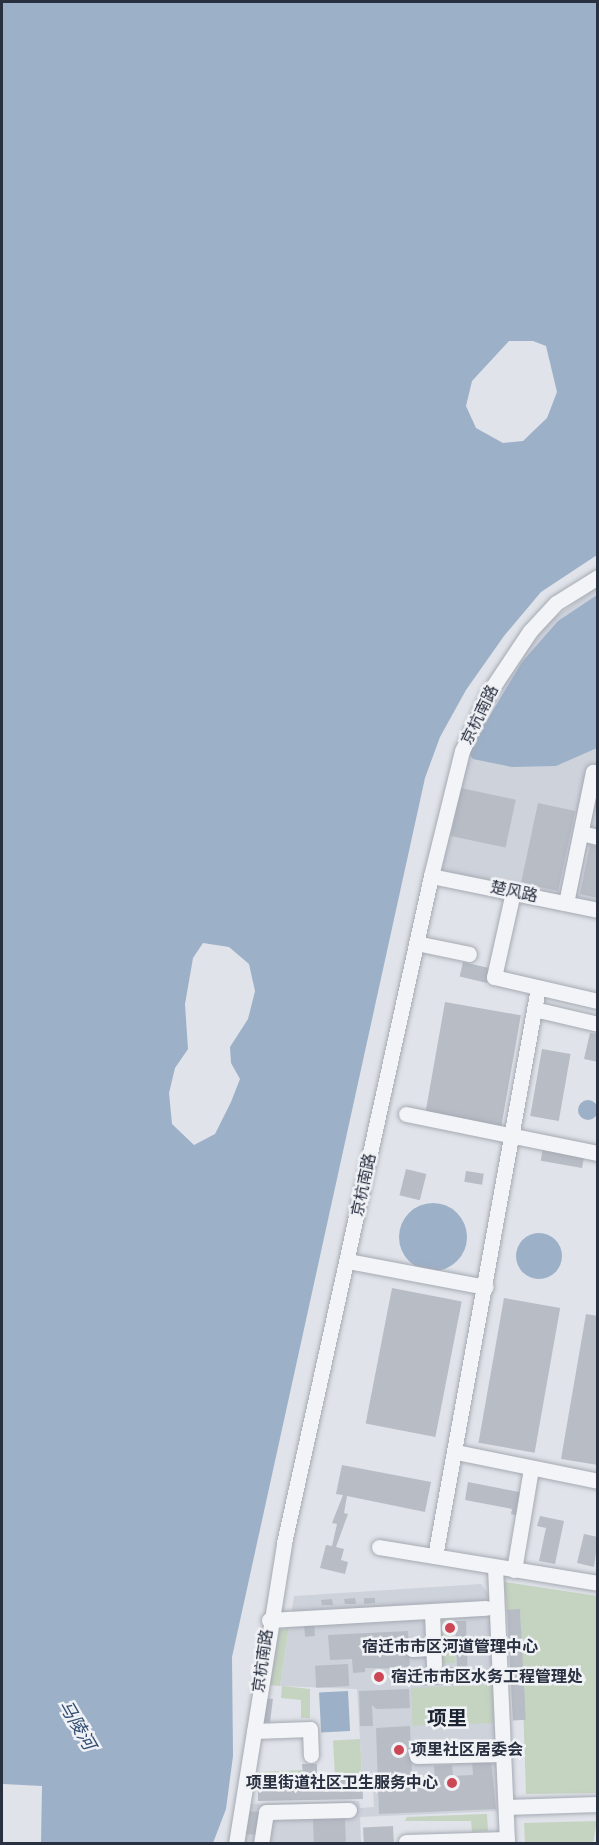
<!DOCTYPE html>
<html>
<head>
<meta charset="utf-8">
<style>
	body { margin:0 }
	#map { position:relative; width:599px; height:1845px; overflow:hidden; background:#e0e3e9; font-family:"Public Sans","Noto Sans SC",sans-serif }
	div>[style] { position:absolute }
	[style*='--x'] { left:calc(var(--x)*1px); top:calc(var(--y)*1px); width:calc(var(--w)*1px); rotate:calc(var(--a)*1deg) }
	.built>* { inset:0; background:#ced2db }
	.green>* { inset:0; background:#c5d3c1; transform-origin:0 0 }
	.water>* { inset:0; background:#9cb0c8; transform-origin:0 0 }
	.round { border-radius:50% }
	.building>* { inset:0; background:#b7bcc5; transform-origin:0 0 }
	.roads { filter:drop-shadow(0 0 2px #a5aab3) drop-shadow(0 0 2px #a5aab3) }
	.minor>* { height:15px; margin:-7.5px; padding:0 7.5px; transform-origin:7.5px; border-radius:7.5px; background:#f3f4f7 }
	.dots>* { width:16px; height:16px; translate:-50% -50%; box-sizing:border-box; border:3px solid #f0f2f6; border-radius:50% }
	span { translate:-50% -50%; white-space:nowrap; text-align:center; line-height:1.15; -webkit-text-stroke:5px #f0f2f6; paint-order:stroke }
	.street-label { font-size:16px; color:#293040 }
	.poi-label { font-size:16px; color:#293040; font-weight:700 }
	.left { translate:0 -50%; text-align:left }
	.right { translate:-100% -50%; text-align:right }
	.water-label { font-size:18px; color:#344e73; font-style:italic }
	.quarter-label { font-size:20px; color:#1b2231; font-weight:700 }
	.frame { position:absolute; inset:0; border:3px solid #293040; pointer-events:none }
</style>
</head>
<body>
<div id="map">
	<div class="built">
		<i style="clip-path:polygon(597px 587px,597px 903px,437px 870px,460px 775px,479px 724px,500px 688px,548px 622px)"></i>
		<i style="clip-path:polygon(481px 1584px,489px 1595px,491px 1616px,498px 1811px,360px 1817px,361px 1843px,242px 1844px,248px 1804px,359px 1801px,360px 1808px,374px 1807px,372px 1773px,362px 1773px,357px 1689px,280px 1686px,294px 1596px)"></i>
	</div>
	<div class="green">
		<i style="clip-path:polygon(504px 1582px,597px 1596px,597px 1793px,526px 1794px,520px 1610px,507px 1610px)"></i>
		<i style="left:453px;top:1619px;width:44px;height:17px;rotate:87deg"></i>
		<i style="clip-path:polygon(289px 1627px,280px 1686px,270px 1685px,279px 1630px)"></i>
		<i style="left:493px;top:1685px;width:38px;height:82px;rotate:88deg"></i>
		<i style="clip-path:polygon(282px 1686px,310px 1689px,310px 1718px,301px 1718px,301px 1700px,281px 1698px)"></i>
		<i style="left:360px;top:1739px;width:36px;height:27px;rotate:87deg"></i>
		<i style="clip-path:polygon(303px 1770px,303px 1776px,258px 1777px,258px 1772px)"></i>
		<i style="clip-path:polygon(487px 1814px,488px 1831px,472px 1832px,471px 1821px,405px 1821px,407px 1817px)"></i>
		<i style="clip-path:polygon(597px 1821px,593px 1843px,525px 1843px,524px 1823px)"></i>
	</div>
	<div class="water">
		<i style="clip-path:polygon(evenodd,2px 2px,597px 2px,597px 555px,541px 592px,504px 636px,466px 690px,440px 737px,425px 778px,232px 1657px,233px 1756px,226px 1809px,213px 1843px,41px 1843px,42px 1786px,3px 1784px,2px 1810px,2px 2px,509px 341px,533px 341px,546px 346px,557px 392px,547px 418px,523px 441px,503px 443px,476px 428px,466px 406px,472px 381px,509px 341px,2px 2px,203px 943px,229px 947px,249px 964px,255px 991px,248px 1019px,230px 1047px,231px 1063px,240px 1079px,231px 1102px,215px 1134px,194px 1145px,172px 1124px,169px 1093px,175px 1068px,188px 1049px,185px 1004px,193px 958px,203px 943px)"></i>
		<i style="clip-path:polygon(597px 595px,597px 748px,556px 766px,512px 767px,473px 759px,469px 754px,483px 727px,522px 662px,558px 621px)"></i>
		<i class="round" style="left:578px;top:1100px;width:20px;height:20px"></i>
		<i class="round" style="left:399px;top:1203px;width:68px;height:68px"></i>
		<i class="round" style="left:516px;top:1233px;width:46px;height:46px"></i>
		<i style="left:348px;top:1691px;width:40px;height:29px;rotate:87deg"></i>
	</div>
	<div class="building">
		<i style="left:461px;top:788px;width:56px;height:49px;rotate:12deg"></i>
		<i style="left:538px;top:803px;width:38px;height:82px;rotate:12deg"></i>
		<i style="clip-path:polygon(590px 845px,598px 847px,598px 898px,580px 894px)"></i>
		<i style="left:463px;top:962px;width:28px;height:15px;rotate:13deg"></i>
		<i style="left:445px;top:1002px;width:77px;height:114px;rotate:10deg"></i>
		<i style="clip-path:polygon(590px 1033px,598px 1034px,598px 1062px,584px 1059px)"></i>
		<i style="left:542px;top:1049px;width:29px;height:68px;rotate:10deg"></i>
		<i style="left:543px;top:1148px;width:42px;height:13px;rotate:10deg"></i>
		<i style="left:406px;top:1169px;width:21px;height:27px;rotate:14deg"></i>
		<i style="left:466px;top:1171px;width:18px;height:11px;rotate:9deg"></i>
		<i style="left:392px;top:1288px;width:71px;height:138px;rotate:11deg"></i>
		<i style="left:504px;top:1298px;width:57px;height:147px;rotate:10deg"></i>
		<i style="clip-path:polygon(586px 1314px,598px 1316px,598px 1465px,561px 1459px)"></i>
		<i style="clip-path:polygon(342px 1465px,431px 1482px,425px 1512px,347px 1496px,344px 1513px,348px 1514px,336px 1547px,344px 1549px,341px 1560px,348px 1562px,345px 1574px,320px 1568px,326px 1545px,332px 1546px,337px 1524px,332px 1523px,343px 1495px,336px 1494px)"></i>
		<i style="clip-path:polygon(468px 1482px,524px 1493px,519px 1516px,511px 1514px,512px 1509px,465px 1500px)"></i>
		<i style="clip-path:polygon(540px 1516px,564px 1521px,555px 1564px,539px 1561px,546px 1528px,537px 1526px)"></i>
		<i style="clip-path:polygon(584px 1534px,598px 1537px,594px 1567px,577px 1563px)"></i>
		<i style="clip-path:polygon(355px 1598px,356px 1604px,345px 1604px,344px 1599px)"></i>
		<i style="clip-path:polygon(364px 1598px,375px 1598px,375px 1603px,364px 1604px)"></i>
		<i style="clip-path:polygon(332px 1599px,333px 1605px,322px 1605px,321px 1600px)"></i>
		<i style="left:520px;top:1609px;width:111px;height:13px;rotate:87deg"></i>
		<i style="clip-path:polygon(455px 1621px,466px 1621px,468px 1684px,420px 1686px,419px 1668px,457px 1667px)"></i>
		<i style="left:314px;top:1624px;width:12px;height:10px;rotate:85deg"></i>
		<i style="clip-path:polygon(408px 1631px,410px 1669px,365px 1668px,365px 1672px,353px 1673px,352px 1659px,330px 1660px,328px 1635px)"></i>
		<i style="left:348px;top:1664px;width:22px;height:33px;rotate:87deg"></i>
		<i style="clip-path:polygon(409px 1689px,410px 1708px,376px 1709px,372px 1705px,373px 1726px,360px 1726px,359px 1691px)"></i>
		<i style="left:265px;top:1698px;width:8px;height:24px;rotate:7deg"></i>
		<i style="clip-path:polygon(410px 1726px,412px 1776px,435px 1777px,434px 1766px,452px 1765px,453px 1776px,473px 1775px,472px 1761px,491px 1760px,496px 1809px,379px 1814px,376px 1728px)"></i>
		<i style="clip-path:polygon(302px 1764px,317px 1764px,317px 1776px,362px 1775px,363px 1799px,258px 1801px,258px 1777px,303px 1776px)"></i>
		<i style="left:248px;top:1811px;width:11px;height:23px;rotate:5deg"></i>
		<i style="left:345px;top:1818px;width:26px;height:32px;rotate:88deg"></i>
		<i style="left:393px;top:1826px;width:18px;height:30px;rotate:87deg"></i>
	</div>
	<div class="roads">
		<div class="minor">
			<i style="--x:581;--y:833;--w:17;--a:13"></i>
			<i style="--x:431;--y:876;--w:170;--a:11.5"></i>
			<i style="--x:513;--y:892;--w:87;--a:102.6"></i>
			<i style="--x:494;--y:977;--w:107;--a:13"></i>
			<i style="--x:566;--y:903;--w:134;--a:-78.4"></i>
			<i style="--x:593;--y:772;--w:5;--a:11"></i>
			<i style="--x:416;--y:943;--w:54;--a:11.7"></i>
			<i style="--x:534;--y:1009;--w:66;--a:13.2"></i>
			<i style="--x:406;--y:1114;--w:196;--a:11.5"></i>
			<i style="--x:348;--y:1261;--w:140;--a:10.7"></i>
			<i style="--x:456;--y:1452;--w:145;--a:11.5"></i>
			<i style="--x:379;--y:1547;--w:222;--a:9.3"></i>
			<i style="--x:435;--y:1556;--w:577;--a:-79.72"></i>
			<i style="--x:495;--y:1567;--w:277;--a:87.5"></i>
			<i style="--x:514;--y:1570;--w:103;--a:-80.5"></i>
			<i style="--x:432;--y:1611;--w:54;--a:87.9"></i>
			<i style="--x:269;--y:1620;--w:217;--a:-3.2"></i>
			<i style="--x:412;--y:1649;--w:22;--a:-3"></i>
			<i style="--x:254;--y:1731;--w:56;--a:-2"></i>
			<i style="--x:310;--y:1729;--w:26;--a:88"></i>
			<i style="--x:417;--y:1756;--w:86;--a:-1.3"></i>
			<i style="--x:506;--y:1807;--w:92;--a:-1.9"></i>
			<i style="--x:406;--y:1842;--w:101;--a:-1.7"></i>
			<i style="--x:236;--y:1844;--w:305;--a:-80.9"></i>
			<i style="--x:284;--y:1543;--w:683;--a:-77.57"></i>
			<i style="--x:431;--y:876;--w:129;--a:-76.1"></i>
			<i style="--x:462;--y:751;--w:63;--a:-65.5"></i>
			<i style="--x:488;--y:694;--w:76;--a:-56.3"></i>
			<i style="--x:530;--y:631;--w:38;--a:-47"></i>
			<i style="--x:556;--y:603;--w:49;--a:-31.8"></i>
			<i style="--x:261;--y:1844;--w:32;--a:-81"></i>
			<i style="--x:266;--y:1812;--w:83;--a:-1.4"></i>
		</div>
	</div>
	<div class="dots">
		<i style="left:450px;top:1628px;background:#cc4756"></i>
		<i style="left:379px;top:1677px;background:#cc4756"></i>
		<i style="left:399px;top:1750px;background:#cc4756"></i>
		<i style="left:452px;top:1783px;background:#cc4756"></i>
	</div>
	<div class="street-label">
		<span style="left:480px;top:715px;rotate:-64deg">京杭南路</span>
		<span style="left:514px;top:892px;rotate:12deg">楚风路</span>
		<span style="left:364px;top:1185px;rotate:-78deg">京杭南路</span>
		<span style="left:263px;top:1661px;rotate:-82deg">京杭南路</span>
	</div>
	<div class="poi-label">
		<span style="left:450px;top:1647px">宿迁市市区河道管理中心</span>
		<span class="left" style="left:391px;top:1677px">宿迁市市区水务工程管理处</span>
		<span class="left" style="left:411px;top:1750px">项里社区居委会</span>
		<span class="right" style="left:438px;top:1783px">项里街道社区卫生服务中心</span>
	</div>
	<div class="water-label">
		<span style="left:77px;top:1725px;rotate:60deg">马陵河</span>
	</div>
	<div class="quarter-label">
		<span style="left:447px;top:1718px">项里</span>
	</div>
	<div class="frame"></div>
</div>
</body>
</html>
